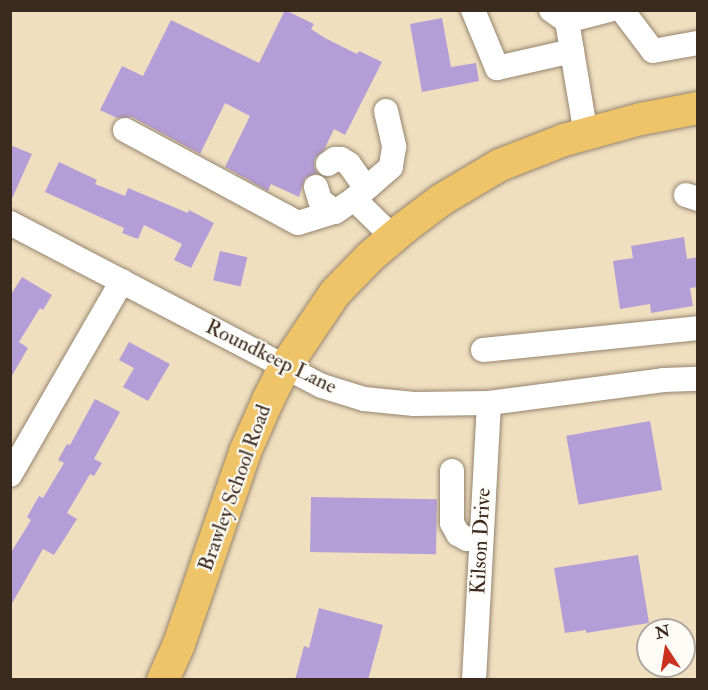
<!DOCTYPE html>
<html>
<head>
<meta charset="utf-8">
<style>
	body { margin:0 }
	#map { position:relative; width:708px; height:690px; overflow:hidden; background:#efdfbf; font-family:"IM FELL Double Pica",serif }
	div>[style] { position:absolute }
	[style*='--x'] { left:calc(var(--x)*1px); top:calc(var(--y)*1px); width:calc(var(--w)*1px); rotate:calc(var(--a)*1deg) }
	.building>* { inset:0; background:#b49ed7; transform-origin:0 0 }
	.roads { filter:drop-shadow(0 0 2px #95846e) drop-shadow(0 0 2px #95846e) }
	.minor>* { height:24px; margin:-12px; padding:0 12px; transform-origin:12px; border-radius:12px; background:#fff }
	.major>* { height:32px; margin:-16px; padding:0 16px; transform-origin:16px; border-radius:16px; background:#efc469 }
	span { translate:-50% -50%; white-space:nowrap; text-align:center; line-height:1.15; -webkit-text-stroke:4.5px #fdfcf7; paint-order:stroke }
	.street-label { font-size:21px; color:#3b2a1e }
	.frame { position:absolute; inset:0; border:12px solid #3b2a1e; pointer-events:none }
	.north { position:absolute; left:636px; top:618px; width:60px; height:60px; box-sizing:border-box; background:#fdfcf7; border:2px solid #afa8a0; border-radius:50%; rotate:348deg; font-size:16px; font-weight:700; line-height:24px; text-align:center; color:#3b2a1e }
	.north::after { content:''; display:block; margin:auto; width:21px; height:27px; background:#c8321e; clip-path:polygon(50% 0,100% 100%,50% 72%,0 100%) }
</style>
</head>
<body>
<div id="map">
	<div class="building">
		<i style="clip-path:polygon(285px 10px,314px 24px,311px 29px,325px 38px,357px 54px,359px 51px,382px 62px,345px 135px,334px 129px,324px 150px,315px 158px,314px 166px,317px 173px,305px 178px,299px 197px,271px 184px,268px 191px,225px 167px,250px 116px,225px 103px,200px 154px,132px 117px,117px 118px,100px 110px,122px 66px,143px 76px,171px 20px,259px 63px)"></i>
		<i style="clip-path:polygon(442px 18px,451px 67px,476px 63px,479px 81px,422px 92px,410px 24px)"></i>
		<i style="clip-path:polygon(10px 145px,32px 154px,10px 203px)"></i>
		<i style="clip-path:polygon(59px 162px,97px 180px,95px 184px,125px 196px,128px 188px,188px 213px,189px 210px,214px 223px,191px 268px,174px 260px,182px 244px,144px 225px,138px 239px,122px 233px,124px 228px,45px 192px)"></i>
		<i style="clip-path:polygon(684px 237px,687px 259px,698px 257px,698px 287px,690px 288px,693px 306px,651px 313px,650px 304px,620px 309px,613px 261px,633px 258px,631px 246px)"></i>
		<i style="left:220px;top:251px;width:28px;height:30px;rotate:13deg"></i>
		<i style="clip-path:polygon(22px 277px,52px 295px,43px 310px,40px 308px,19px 342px,28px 348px,10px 379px,10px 296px)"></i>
		<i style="clip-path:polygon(129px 342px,170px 364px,148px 401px,123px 387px,134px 368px,119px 360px)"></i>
		<i style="clip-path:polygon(95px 399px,120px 412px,94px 459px,102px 463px,94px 476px,90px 474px,67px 513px,77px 519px,54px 555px,43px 549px,10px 607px,10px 554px,31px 520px,27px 517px,39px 496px,43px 498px,64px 463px,58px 460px,67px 444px,70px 445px)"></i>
		<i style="left:650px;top:421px;width:70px;height:85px;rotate:80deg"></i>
		<i style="left:311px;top:497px;width:126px;height:55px;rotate:1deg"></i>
		<i style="clip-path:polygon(638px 555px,649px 623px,586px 633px,586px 630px,565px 633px,554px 568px)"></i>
		<i style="clip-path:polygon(319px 608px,383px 625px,368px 680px,295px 680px,304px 646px,309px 648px)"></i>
	</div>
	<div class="roads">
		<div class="minor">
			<i style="--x:473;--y:10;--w:63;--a:67.5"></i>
			<i style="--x:497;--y:68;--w:77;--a:-12.8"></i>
			<i style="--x:551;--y:10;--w:19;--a:35"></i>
			<i style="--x:567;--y:21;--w:43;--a:-14.7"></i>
			<i style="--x:622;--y:10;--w:51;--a:52.9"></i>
			<i style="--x:653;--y:51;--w:46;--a:-10.1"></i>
			<i style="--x:567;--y:21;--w:115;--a:80.5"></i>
			<i style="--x:386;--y:111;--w:37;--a:77"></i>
			<i style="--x:394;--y:147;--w:20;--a:99"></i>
			<i style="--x:391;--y:167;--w:49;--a:139.1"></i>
			<i style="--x:354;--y:199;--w:54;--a:44.3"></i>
			<i style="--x:125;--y:130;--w:196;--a:28.3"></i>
			<i style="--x:298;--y:223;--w:39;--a:-17"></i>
			<i style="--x:335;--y:212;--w:23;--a:-34"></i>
			<i style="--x:328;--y:164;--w:9;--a:-36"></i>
			<i style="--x:335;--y:159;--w:6;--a:0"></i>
			<i style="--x:341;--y:159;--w:9;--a:32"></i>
			<i style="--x:349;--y:164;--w:29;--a:55"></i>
			<i style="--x:316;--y:187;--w:14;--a:73"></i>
			<i style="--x:320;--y:200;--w:19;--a:39"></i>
			<i style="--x:686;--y:195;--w:13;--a:18"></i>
			<i style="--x:10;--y:223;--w:352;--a:27.6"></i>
			<i style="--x:322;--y:386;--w:44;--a:17.2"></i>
			<i style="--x:364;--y:399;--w:50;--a:5.7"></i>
			<i style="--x:414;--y:404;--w:75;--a:-0.8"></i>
			<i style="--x:489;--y:403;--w:176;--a:-7.5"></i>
			<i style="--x:663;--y:380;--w:35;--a:-2"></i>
			<i style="--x:483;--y:350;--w:216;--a:-5.8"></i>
			<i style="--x:452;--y:471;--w:52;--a:90"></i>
			<i style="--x:452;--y:523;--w:13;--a:61"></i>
			<i style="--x:458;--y:534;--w:10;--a:29"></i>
			<i style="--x:467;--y:539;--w:14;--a:0"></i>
			<i style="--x:10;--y:475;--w:224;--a:-60"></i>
			<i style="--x:474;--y:680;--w:277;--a:-86.9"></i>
		</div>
		<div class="major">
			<i style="--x:163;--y:680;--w:39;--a:-66"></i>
			<i style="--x:179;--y:644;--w:203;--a:-71"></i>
			<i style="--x:245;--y:452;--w:57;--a:-66.1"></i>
			<i style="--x:268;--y:400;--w:37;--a:-63"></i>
			<i style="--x:285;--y:367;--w:89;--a:-56"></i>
			<i style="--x:335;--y:293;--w:52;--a:-45.8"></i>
			<i style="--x:371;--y:256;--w:43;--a:-40.3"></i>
			<i style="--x:404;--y:228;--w:46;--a:-37.1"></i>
			<i style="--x:441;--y:200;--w:69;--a:-30.7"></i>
			<i style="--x:500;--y:165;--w:69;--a:-21.3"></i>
			<i style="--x:564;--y:140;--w:80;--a:-15.3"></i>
			<i style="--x:641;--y:119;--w:58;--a:-10.9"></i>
		</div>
	</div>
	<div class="street-label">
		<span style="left:271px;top:357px;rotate:26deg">Roundkeep Lane</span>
		<span style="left:235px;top:488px;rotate:-70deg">Brawley School Road</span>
		<span style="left:481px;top:541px;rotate:-87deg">Kilson Drive</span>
	</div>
	<div class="frame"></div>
	<div class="north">N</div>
</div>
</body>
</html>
